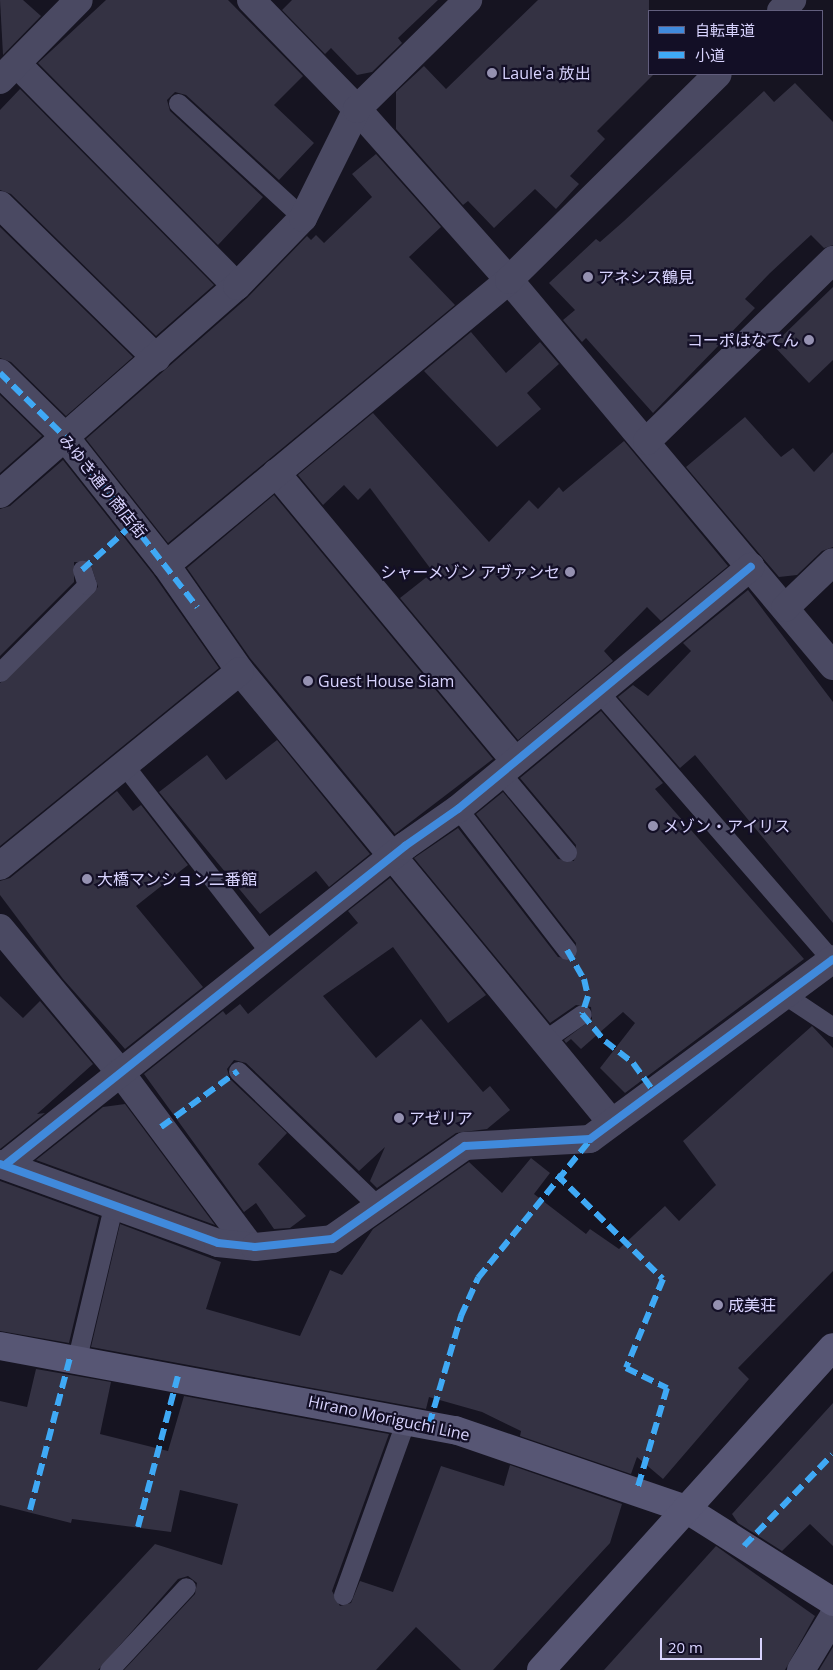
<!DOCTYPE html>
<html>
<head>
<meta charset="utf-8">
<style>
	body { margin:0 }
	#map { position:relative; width:833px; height:1670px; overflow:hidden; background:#161421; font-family:"Open Sans","Noto Sans JP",sans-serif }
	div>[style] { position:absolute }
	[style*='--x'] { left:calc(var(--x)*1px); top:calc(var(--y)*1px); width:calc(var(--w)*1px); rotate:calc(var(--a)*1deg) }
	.building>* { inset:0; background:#343243 }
	.lane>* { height:19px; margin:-9.5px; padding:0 9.5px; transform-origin:9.5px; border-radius:9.5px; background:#4a4962 }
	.street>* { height:28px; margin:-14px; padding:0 14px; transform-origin:14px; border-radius:14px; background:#4a4962 }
	.secondary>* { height:28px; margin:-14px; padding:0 14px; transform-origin:14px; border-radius:14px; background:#575674 }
	.quiet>* { height:6px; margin-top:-3px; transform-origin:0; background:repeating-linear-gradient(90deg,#3fa9f5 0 12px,transparent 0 18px) }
	.cycleway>* { height:8px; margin:-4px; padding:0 4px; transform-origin:4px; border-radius:4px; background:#408adc }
	.dots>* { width:14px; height:14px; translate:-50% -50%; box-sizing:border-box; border:2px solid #130f26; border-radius:50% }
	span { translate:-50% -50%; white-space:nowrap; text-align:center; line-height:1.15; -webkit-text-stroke:4.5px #130f26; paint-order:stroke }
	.poi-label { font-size:16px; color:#d9d4ff }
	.left { translate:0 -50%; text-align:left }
	.right { translate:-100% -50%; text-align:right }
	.street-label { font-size:16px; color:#d9d4ff }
	.legend { position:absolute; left:648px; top:10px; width:175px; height:65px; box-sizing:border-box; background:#130f26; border:1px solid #625e7d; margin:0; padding:6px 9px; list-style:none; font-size:15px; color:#d9d4ff }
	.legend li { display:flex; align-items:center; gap:10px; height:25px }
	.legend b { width:25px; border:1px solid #625e7d }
	.scale { position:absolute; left:660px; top:1638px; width:102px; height:22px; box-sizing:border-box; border:2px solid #d9d4ff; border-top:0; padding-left:6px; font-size:15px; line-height:18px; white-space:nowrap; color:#d9d4ff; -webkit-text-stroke:4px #130f26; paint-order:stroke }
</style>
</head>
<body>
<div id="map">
	<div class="building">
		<i style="clip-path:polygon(0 0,23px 0,41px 16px,3px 55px)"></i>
		<i style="clip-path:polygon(106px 0,228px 0,303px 76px,274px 105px,314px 143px,279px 180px,186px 95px,175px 92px,167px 100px,170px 111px,263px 197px,218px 245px,38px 63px)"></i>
		<i style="clip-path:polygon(292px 0,438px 0,398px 38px,402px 43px,372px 72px,357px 75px,331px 48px,325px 54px,282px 10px)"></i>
		<i style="clip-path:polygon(538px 0,649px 0,649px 74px,654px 74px,597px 131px,605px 139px,570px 176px,579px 184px,556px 209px,535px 189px,494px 228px,468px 201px,463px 205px,396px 129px,396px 92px,424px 66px,446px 89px)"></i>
		<i style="clip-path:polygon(795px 83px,833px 122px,833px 245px,824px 248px,811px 235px,770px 273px,745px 299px,755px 308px,653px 413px,586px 338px,582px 342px,563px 320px,575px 310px,549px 283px,596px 239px,600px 242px,624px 221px,764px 91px,774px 102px)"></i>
		<i style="clip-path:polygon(20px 89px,214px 285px,156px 336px,11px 194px,0 190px,0 110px)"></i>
		<i style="clip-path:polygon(376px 154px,441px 227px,409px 257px,455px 305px,168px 543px,86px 439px,247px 298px,307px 236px,311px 240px,316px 235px,324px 243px,372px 197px,352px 174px)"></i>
		<i style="clip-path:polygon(0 227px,133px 357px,66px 416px,11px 362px,0 358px)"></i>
		<i style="clip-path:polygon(833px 287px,833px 360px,809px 383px,773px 345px)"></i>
		<i style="clip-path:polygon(471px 332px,506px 373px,540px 342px,559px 364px,527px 393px,541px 409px,497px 447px,424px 371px)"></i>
		<i style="clip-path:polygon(0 395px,42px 436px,0 473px)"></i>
		<i style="clip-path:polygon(373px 413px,489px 542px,529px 500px,538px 509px,559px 487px,563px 492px,624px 441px,728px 566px,661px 621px,647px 607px,604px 651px,613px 661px,518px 740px,400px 598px,433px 572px,370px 488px,358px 500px,344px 485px,323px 505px,298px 475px)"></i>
		<i style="clip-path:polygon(745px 417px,781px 457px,793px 448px,814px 472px,833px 452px,833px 547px,822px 551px,797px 575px,779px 577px,686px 467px)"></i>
		<i style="clip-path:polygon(63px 460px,153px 574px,219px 668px,0 846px,0 683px,98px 587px,90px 562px,74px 562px,74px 582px,0 656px,0 509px,10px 506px)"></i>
		<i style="clip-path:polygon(274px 495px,493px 759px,395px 834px,250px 658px,187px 568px)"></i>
		<i style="clip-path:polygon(748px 590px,833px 702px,833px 923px,695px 755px,680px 768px,618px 697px,633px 685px,648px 696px,691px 651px,683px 643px)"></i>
		<i style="clip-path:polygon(601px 711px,663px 783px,655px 789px,804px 959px,625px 1093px,600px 1068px,635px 1023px,623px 1012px,581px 1049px,571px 1039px,566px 1043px,564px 1040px,592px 1019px,591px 1007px,576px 1005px,550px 1023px,414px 858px,458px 828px,558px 957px,574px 959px,576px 943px,476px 814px,503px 792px,558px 859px,574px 861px,576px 845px,520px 778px)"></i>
		<i style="clip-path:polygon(277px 740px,370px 854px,329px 887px,316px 871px,260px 914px,159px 792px,207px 755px,226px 780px)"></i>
		<i style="clip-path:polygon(117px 791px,133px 811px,141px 805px,188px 865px,136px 906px,203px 987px,125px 1049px,63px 979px,0 895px,0 881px,10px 878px)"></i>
		<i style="clip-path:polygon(390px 878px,486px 995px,448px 1023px,393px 947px,323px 996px,376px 1058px,421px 1019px,483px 1092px,490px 1086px,510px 1110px,487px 1129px,456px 1133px,377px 1188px,370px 1181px,385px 1147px,359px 1171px,246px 1063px,234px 1060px,227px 1069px,230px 1079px,287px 1133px,258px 1164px,306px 1216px,290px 1228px,274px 1229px,256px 1203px,244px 1212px,144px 1074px,223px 1011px,226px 1015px,240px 1004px,248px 1014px,358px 923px,348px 911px)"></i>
		<i style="clip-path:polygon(0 996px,23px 1018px,40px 1001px,93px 1064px,37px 1114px,45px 1113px,0 1149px)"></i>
		<i style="clip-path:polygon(812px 1026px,833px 1048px,833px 1271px,738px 1368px,749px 1379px,663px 1479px,637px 1457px,631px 1474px,520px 1436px,521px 1431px,482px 1412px,429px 1397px,426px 1409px,91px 1347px,120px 1224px,221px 1262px,206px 1309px,300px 1336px,330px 1270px,342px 1275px,373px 1229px,469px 1162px,502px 1193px,531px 1158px,550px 1173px,534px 1194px,586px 1234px,590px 1229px,619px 1249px,665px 1206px,679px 1221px,716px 1185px,683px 1141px)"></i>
		<i style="clip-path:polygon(125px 1104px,215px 1225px,36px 1160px,103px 1107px)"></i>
		<i style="clip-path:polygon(0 1181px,99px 1217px,69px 1343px,0 1331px)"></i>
		<i style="clip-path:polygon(36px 1369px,111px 1382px,100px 1434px,168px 1451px,184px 1396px,389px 1434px,332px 1591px,340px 1606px,351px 1603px,360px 1581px,393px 1592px,441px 1466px,504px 1486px,510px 1465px,622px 1504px,610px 1543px,493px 1670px,461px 1670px,416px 1627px,376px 1670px,124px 1670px,195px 1594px,197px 1583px,188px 1576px,178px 1579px,98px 1670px,37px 1670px,155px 1544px,222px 1565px,238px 1504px,180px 1490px,171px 1532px,72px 1519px,71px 1523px,0 1505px,0 1401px,27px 1407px)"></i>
		<i style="clip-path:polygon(833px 1403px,833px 1546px,810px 1524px,782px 1551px,738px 1523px,732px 1514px)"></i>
		<i style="clip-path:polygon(716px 1546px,815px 1616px,785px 1670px,604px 1670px)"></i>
		<i style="clip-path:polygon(833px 1647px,833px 1670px,819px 1670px)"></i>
	</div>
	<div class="lane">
		<i style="--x:178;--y:103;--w:170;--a:42.6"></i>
		<i style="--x:0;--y:672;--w:123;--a:-45"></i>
		<i style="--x:87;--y:585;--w:16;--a:-108"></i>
		<i style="--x:599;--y:692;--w:355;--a:49"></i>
		<i style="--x:124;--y:765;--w:241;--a:52.1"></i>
		<i style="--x:501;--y:773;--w:103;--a:50.1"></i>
		<i style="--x:458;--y:809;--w:178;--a:52.3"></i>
		<i style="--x:785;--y:995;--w:58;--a:33.7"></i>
		<i style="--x:543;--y:1041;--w:47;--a:-34.7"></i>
		<i style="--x:238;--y:1071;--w:194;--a:44"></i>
		<i style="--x:77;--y:1358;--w:155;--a:-76.6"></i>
		<i style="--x:343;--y:1595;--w:186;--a:-70.2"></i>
		<i style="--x:109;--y:1670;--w:113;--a:-47.1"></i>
	</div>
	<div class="street">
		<i style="--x:251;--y:0;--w:152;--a:45.8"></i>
		<i style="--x:357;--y:109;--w:229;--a:48.4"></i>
		<i style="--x:509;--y:280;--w:504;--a:49.99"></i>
		<i style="--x:781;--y:11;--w:16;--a:-45"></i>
		<i style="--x:18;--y:65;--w:311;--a:45.3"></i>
		<i style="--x:0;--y:80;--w:112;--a:-45.4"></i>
		<i style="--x:0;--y:205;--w:219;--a:44.4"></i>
		<i style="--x:0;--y:373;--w:90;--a:44.5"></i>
		<i style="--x:64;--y:436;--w:164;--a:51.7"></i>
		<i style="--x:166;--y:565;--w:129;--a:55.1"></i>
		<i style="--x:240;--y:671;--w:585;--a:50.55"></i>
		<i style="--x:647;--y:441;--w:260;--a:-44.2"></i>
		<i style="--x:276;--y:473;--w:374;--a:50.3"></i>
		<i style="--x:0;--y:494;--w:315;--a:-41.3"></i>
		<i style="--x:237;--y:286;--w:95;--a:-45.9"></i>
		<i style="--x:303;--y:218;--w:122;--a:-63.6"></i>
		<i style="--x:357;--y:109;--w:156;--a:-44.5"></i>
		<i style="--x:166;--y:565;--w:446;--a:-39.7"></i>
		<i style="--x:509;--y:280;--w:293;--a:-44.6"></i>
		<i style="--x:785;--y:608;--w:66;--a:-43.8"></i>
		<i style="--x:0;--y:866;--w:309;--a:-39.1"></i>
		<i style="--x:0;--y:928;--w:187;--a:50.2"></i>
		<i style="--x:120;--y:1072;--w:216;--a:53.3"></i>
		<i style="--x:0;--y:1164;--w:232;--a:19.9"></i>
		<i style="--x:218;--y:1243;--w:37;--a:6"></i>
		<i style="--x:255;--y:1247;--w:77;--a:-5.9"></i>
		<i style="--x:332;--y:1239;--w:162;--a:-35"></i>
		<i style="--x:465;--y:1146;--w:125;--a:-3.2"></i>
		<i style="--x:590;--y:1139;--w:302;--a:-36.5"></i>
		<i style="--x:5;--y:1165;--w:512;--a:-38.57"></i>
		<i style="--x:405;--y:846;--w:65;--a:-34.9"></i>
		<i style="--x:458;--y:809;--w:380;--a:-39.6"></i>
		<i style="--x:801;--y:1670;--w:62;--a:-58.9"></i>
	</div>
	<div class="secondary">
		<i style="--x:0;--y:1346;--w:463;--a:10.5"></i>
		<i style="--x:455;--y:1430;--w:244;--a:18.9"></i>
		<i style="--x:686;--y:1509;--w:174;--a:32.3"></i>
		<i style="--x:541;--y:1670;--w:435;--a:-47.9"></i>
	</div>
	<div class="quiet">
		<i style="--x:0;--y:373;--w:90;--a:44.5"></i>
		<i style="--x:64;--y:436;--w:217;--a:52.1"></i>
		<i style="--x:82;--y:570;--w:69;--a:-42"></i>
		<i style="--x:567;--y:950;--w:34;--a:60"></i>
		<i style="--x:584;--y:979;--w:17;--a:77"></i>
		<i style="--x:588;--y:996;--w:19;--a:108"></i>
		<i style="--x:582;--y:1014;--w:35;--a:50"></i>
		<i style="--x:605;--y:1041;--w:36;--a:38"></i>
		<i style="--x:633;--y:1063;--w:37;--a:54"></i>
		<i style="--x:161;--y:1127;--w:95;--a:-36"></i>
		<i style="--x:557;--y:1175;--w:148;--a:44.5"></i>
		<i style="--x:663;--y:1279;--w:96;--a:112.6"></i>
		<i style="--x:626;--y:1368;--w:46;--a:26"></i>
		<i style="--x:667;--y:1388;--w:106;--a:106.4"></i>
		<i style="--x:429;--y:1425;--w:114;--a:-73.6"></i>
		<i style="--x:461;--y:1316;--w:42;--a:-65.9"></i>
		<i style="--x:478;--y:1278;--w:179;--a:-50.9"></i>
		<i style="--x:30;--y:1510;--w:158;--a:-75.3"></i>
		<i style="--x:138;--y:1527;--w:156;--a:-75.2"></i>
		<i style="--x:744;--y:1546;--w:127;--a:-46"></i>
	</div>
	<div class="cycleway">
		<i style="--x:0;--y:1164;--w:232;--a:19.9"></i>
		<i style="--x:218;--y:1243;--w:37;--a:6"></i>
		<i style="--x:255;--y:1247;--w:77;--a:-5.9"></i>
		<i style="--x:332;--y:1239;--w:162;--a:-35"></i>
		<i style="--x:465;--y:1146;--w:125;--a:-3.2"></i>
		<i style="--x:590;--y:1139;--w:302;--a:-36.5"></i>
		<i style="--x:5;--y:1165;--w:512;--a:-38.57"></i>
		<i style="--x:405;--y:846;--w:65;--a:-34.9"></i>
		<i style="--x:458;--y:809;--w:380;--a:-39.6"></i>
	</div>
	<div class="dots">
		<i style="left:492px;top:73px;background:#9591b1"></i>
		<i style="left:588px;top:277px;background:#9591b1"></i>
		<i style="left:809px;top:340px;background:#9591b1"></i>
		<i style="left:570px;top:572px;background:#9591b1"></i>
		<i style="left:308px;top:681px;background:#9591b1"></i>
		<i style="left:653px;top:826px;background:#9591b1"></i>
		<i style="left:87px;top:879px;background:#9591b1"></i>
		<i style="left:399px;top:1118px;background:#9591b1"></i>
		<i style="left:718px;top:1305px;background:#9591b1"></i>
	</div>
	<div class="poi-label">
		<span class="left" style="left:502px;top:73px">Laule'a 放出</span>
		<span class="left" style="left:598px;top:277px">アネシス鶴見</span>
		<span class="right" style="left:799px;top:340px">コーポはなてん</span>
		<span class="right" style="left:560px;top:572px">シャーメゾン アヴァンセ</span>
		<span class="left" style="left:318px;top:681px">Guest House Siam</span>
		<span class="left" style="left:663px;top:826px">メゾン・アイリス</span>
		<span class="left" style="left:97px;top:879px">大橋マンション二番館</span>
		<span class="left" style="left:409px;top:1118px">アゼリア</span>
		<span class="left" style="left:728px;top:1305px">成美荘</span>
	</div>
	<div class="street-label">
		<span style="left:103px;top:486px;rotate:51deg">みゆき通り商店街</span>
		<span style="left:389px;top:1418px;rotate:12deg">Hirano Moriguchi Line</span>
	</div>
	<ul class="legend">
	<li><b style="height:6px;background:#408adc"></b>自転車道</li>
	<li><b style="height:6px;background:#3fa9f5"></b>小道</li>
	</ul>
	<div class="scale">20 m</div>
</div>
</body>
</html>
